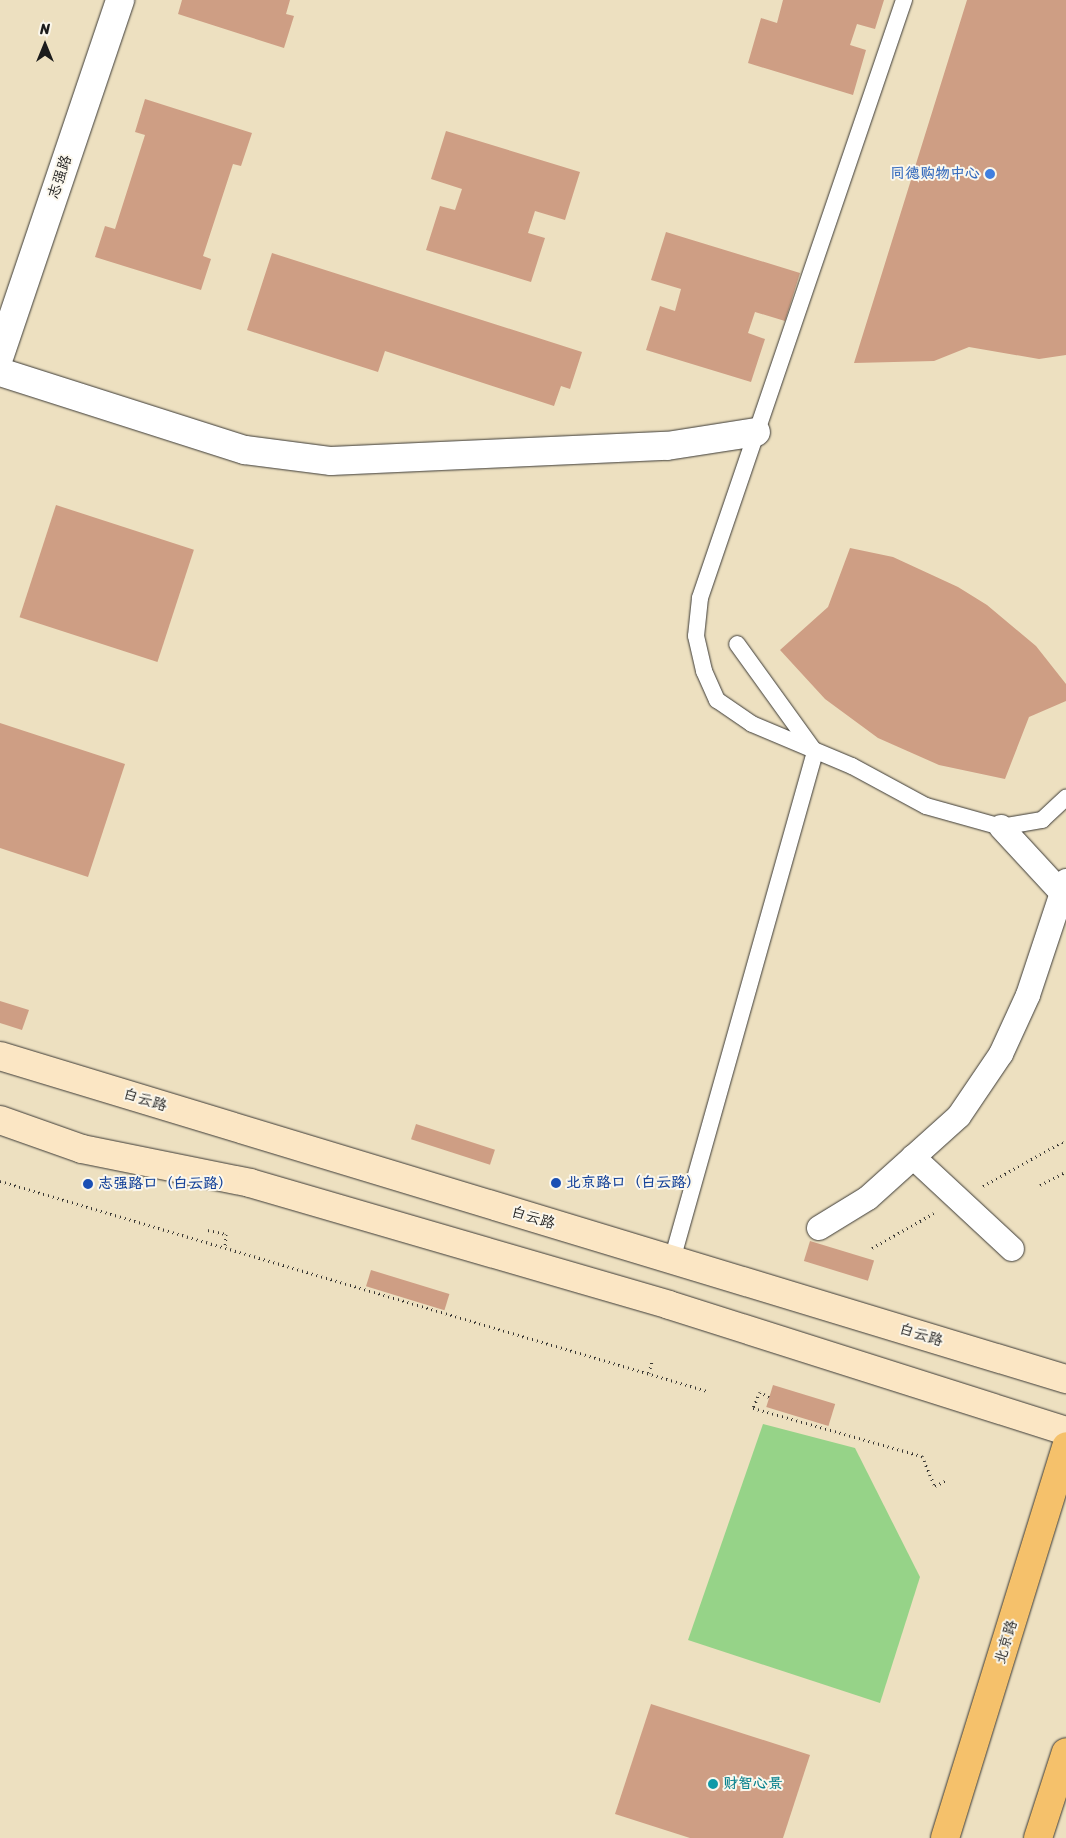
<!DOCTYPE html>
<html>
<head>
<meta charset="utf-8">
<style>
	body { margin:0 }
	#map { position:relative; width:1066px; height:1838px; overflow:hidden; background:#ede0c0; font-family:Sriracha,"LXGW WenKai TC",sans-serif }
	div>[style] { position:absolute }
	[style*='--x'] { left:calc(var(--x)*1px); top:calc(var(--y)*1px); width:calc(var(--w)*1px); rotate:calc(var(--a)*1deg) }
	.green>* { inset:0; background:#96d388 }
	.building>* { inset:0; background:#ce9e84; transform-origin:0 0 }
	.path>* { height:3px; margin-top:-1.5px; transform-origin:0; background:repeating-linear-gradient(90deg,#3b3935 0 1px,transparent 0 5px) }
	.roads { filter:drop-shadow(0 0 1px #3b3935) drop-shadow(0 0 1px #3b3935) }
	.service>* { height:16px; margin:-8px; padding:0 8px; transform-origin:8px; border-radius:8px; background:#fff }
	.pedestrian>* { height:24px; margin:-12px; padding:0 12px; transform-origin:12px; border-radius:12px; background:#fff }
	.minor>* { height:28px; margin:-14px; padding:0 14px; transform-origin:14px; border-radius:14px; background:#fff }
	.secondary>* { height:28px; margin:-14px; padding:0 14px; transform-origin:14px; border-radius:14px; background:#fbe6c4 }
	.primary>* { height:28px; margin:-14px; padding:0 14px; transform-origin:14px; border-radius:14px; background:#f5c16b }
	.dots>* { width:14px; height:14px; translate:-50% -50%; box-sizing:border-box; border:2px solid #fbf7ec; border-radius:50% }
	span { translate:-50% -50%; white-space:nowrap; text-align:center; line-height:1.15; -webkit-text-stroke:4px #fbf7ec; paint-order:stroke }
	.shop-label { font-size:15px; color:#366cbe; font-weight:700 }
	.right { translate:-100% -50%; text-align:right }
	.street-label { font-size:15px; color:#1c1c1c }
	.transit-label { font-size:15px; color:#164399; font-weight:700 }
	.left { translate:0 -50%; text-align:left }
	.culture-label { font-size:15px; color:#0d838f; font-weight:700 }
	.north { position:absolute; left:20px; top:20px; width:50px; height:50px; -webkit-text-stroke:4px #fbf7ec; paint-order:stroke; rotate:0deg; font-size:14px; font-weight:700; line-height:20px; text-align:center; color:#1c1c1c }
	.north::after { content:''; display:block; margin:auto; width:18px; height:22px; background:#1c1c1c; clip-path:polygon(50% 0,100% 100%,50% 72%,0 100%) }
</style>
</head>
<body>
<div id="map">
	<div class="green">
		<i style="clip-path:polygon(763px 1424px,855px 1448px,920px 1577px,880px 1703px,688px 1640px)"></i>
	</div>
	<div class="building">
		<i style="clip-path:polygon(182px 0,290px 0,286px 14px,294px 16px,284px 48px,178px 14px)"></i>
		<i style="clip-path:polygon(783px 0,884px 0,875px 29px,857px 24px,850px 45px,866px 50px,853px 95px,748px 63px,761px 18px,777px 23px)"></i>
		<i style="clip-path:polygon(967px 0,1066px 0,1066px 355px,1039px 359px,969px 347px,934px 361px,854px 363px)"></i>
		<i style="clip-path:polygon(145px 99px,252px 133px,241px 166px,233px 164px,203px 256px,211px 259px,201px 290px,95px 257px,105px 226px,115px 229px,145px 135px,135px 132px)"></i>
		<i style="clip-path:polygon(446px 131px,580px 172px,565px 220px,535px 211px,528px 233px,545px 238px,531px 282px,426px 250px,440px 206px,455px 210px,462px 189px,431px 179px)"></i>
		<i style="clip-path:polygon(666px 232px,800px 273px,785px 321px,755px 312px,748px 333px,765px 339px,751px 382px,646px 350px,660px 306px,675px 311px,681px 289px,651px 280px)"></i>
		<i style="clip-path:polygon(272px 253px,582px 352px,570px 389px,561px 386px,554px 406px,385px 351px,378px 372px,247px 330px)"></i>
		<i style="left:56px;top:505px;width:145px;height:118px;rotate:18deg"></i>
		<i style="clip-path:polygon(850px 548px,893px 557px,958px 587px,987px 605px,1036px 646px,1066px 684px,1066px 701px,1029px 717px,1005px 779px,939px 765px,878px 738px,825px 699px,780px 650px,828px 607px)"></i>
		<i style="clip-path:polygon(0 723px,125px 764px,88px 877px,0 848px)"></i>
		<i style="clip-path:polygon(0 1001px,29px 1010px,22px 1030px,0 1023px)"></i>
		<i style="left:416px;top:1124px;width:83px;height:16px;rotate:18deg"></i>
		<i style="left:810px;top:1241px;width:67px;height:21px;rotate:17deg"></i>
		<i style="left:371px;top:1270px;width:82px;height:17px;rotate:17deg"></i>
		<i style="left:773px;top:1385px;width:65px;height:23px;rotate:17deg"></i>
		<i style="clip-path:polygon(651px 1704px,810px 1755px,783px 1838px,690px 1838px,615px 1814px)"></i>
	</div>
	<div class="path">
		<i style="--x:0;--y:1181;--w:738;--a:16.54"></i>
		<i style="--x:1040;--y:1185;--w:29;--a:-27"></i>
		<i style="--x:983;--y:1186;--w:90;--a:-29.1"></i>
		<i style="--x:1062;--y:1142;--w:4;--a:27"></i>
		<i style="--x:208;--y:1230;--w:18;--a:13"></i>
		<i style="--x:226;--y:1234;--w:13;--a:94"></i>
		<i style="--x:872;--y:1248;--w:71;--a:-29.4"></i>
		<i style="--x:649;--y:1373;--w:12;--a:-76"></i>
		<i style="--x:769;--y:1397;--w:10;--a:-151"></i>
		<i style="--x:760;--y:1392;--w:17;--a:114"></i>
		<i style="--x:753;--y:1408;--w:176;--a:15.9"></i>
		<i style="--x:922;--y:1456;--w:33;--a:67"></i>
		<i style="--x:935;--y:1486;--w:13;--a:-27"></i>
	</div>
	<div class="roads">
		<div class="service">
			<i style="--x:904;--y:0;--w:632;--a:108.84"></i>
			<i style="--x:700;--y:598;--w:38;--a:96"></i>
			<i style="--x:696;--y:636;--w:36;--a:77"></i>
			<i style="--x:704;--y:671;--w:32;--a:66"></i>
			<i style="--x:717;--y:700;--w:42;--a:34.4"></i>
			<i style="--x:752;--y:724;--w:108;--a:22.8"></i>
			<i style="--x:852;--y:766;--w:84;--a:28.4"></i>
			<i style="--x:926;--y:806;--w:78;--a:15.6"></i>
			<i style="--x:1001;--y:827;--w:42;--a:-9.7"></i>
			<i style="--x:1042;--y:820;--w:33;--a:-43"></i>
			<i style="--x:672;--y:1260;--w:528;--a:-74.28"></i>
			<i style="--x:815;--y:752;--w:133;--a:-125.8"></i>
		</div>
		<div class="pedestrian">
			<i style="--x:1001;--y:827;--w:90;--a:47.3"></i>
			<i style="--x:913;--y:1157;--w:135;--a:42.9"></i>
			<i style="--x:819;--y:1228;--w:57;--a:-31.5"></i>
			<i style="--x:868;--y:1198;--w:122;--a:-42"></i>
			<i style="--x:959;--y:1116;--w:75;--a:-55.9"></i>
			<i style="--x:1001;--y:1054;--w:65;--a:-65.4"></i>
			<i style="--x:1028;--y:995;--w:120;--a:-71.6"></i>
		</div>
		<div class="minor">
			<i style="--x:0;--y:355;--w:375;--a:-71.3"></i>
			<i style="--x:0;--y:372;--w:257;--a:17.7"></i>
			<i style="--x:245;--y:450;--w:87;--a:7.3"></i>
			<i style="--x:331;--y:461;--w:336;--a:-2.6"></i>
			<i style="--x:667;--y:446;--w:90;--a:-8.9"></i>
		</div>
		<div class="secondary">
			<i style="--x:0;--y:1056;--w:1114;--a:16.86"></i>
			<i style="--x:0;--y:1120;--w:87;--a:19.5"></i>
			<i style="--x:82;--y:1149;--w:171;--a:11.4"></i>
			<i style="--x:250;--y:1183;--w:436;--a:16.2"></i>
			<i style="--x:669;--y:1305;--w:417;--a:17.6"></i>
		</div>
		<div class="primary">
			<i style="--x:945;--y:1838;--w:410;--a:-72.8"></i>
			<i style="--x:1038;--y:1838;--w:90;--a:-72"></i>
		</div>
	</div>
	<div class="dots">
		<i style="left:990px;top:174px;background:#3f7fe0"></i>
		<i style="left:556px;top:1183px;background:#1a4fb4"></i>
		<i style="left:88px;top:1184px;background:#1a4fb4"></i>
		<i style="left:713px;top:1784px;background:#0f9aa8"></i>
	</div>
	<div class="shop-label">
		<span class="right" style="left:980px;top:174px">同德购物中心</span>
	</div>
	<div class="street-label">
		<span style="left:60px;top:177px;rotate:-71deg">志强路</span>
		<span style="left:145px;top:1100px;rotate:17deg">白云路</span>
		<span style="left:533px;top:1218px;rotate:17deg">白云路</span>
		<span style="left:921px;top:1335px;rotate:17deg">白云路</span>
		<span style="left:1006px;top:1642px;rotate:-73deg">北京路</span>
	</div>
	<div class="transit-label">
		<span class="left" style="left:566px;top:1183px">北京路口（白云路）</span>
		<span class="left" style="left:98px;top:1184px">志强路口（白云路）</span>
	</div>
	<div class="culture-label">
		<span class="left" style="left:723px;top:1784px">财智心景</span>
	</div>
	<div class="north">N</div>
</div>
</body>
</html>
